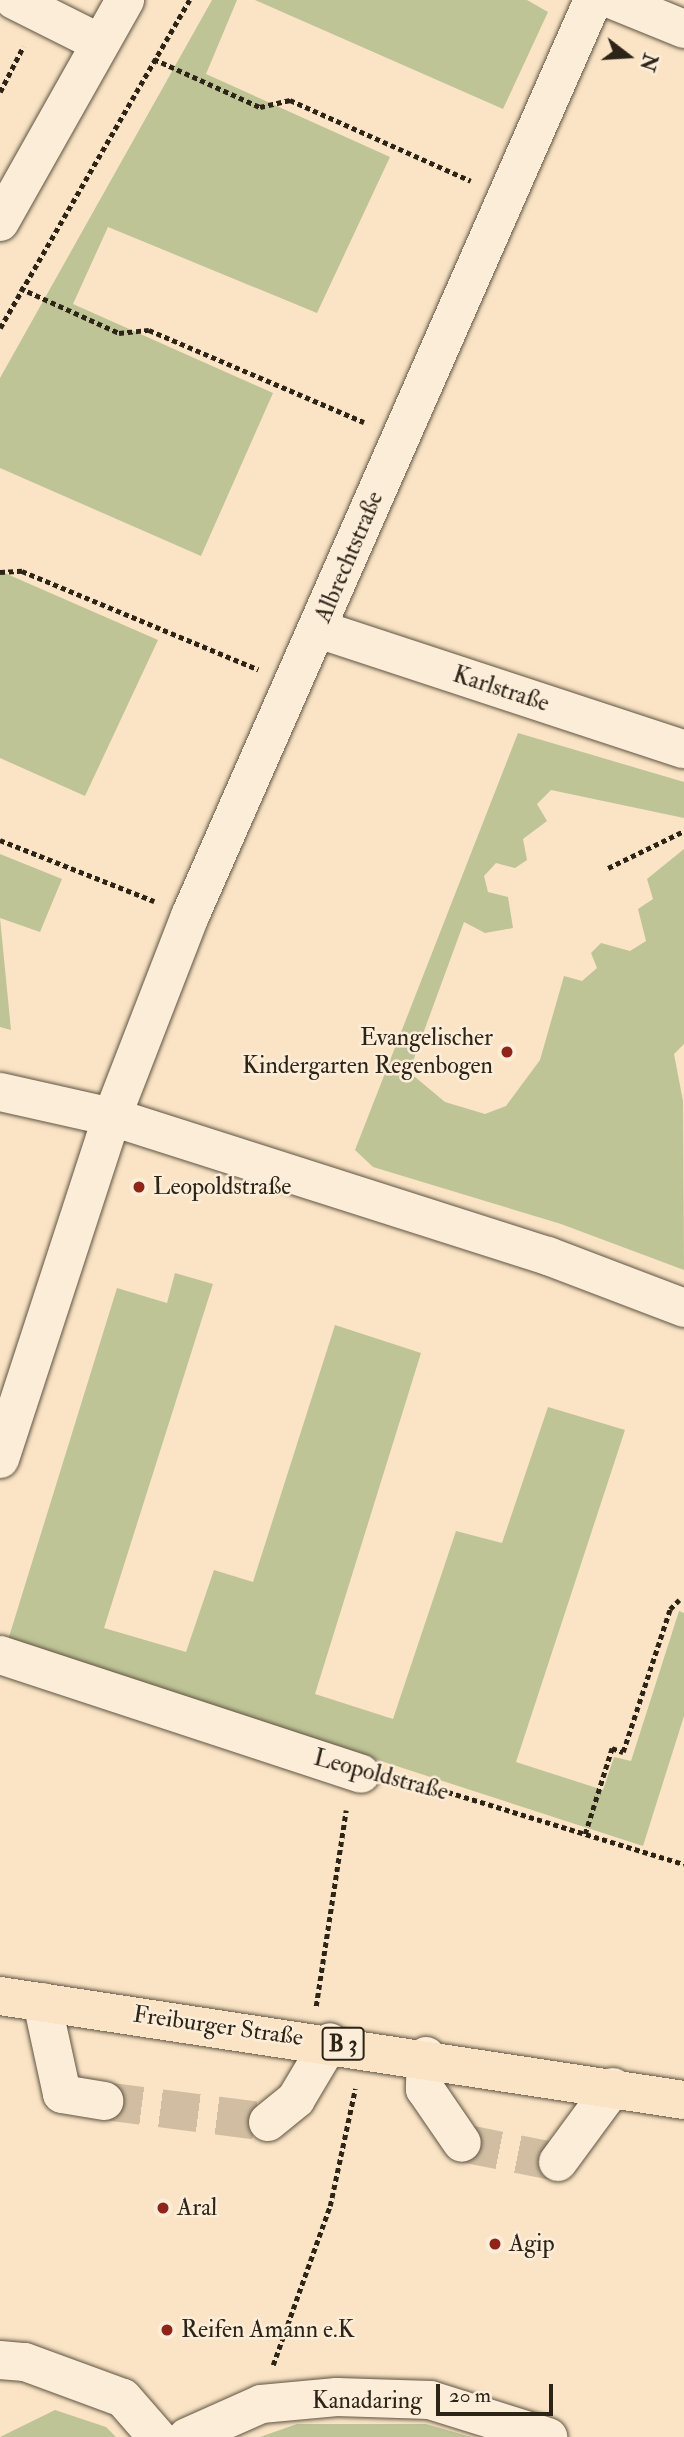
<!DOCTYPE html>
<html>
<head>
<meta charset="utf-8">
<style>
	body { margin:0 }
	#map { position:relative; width:684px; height:2437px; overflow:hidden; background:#fae4c5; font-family:"IM FELL Double Pica",serif }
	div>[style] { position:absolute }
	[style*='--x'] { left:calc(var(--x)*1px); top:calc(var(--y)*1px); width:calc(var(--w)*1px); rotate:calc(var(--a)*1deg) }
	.green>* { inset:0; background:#bec495 }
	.minor-tunnel>* { height:38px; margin-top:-19px; transform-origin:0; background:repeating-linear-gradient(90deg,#d1bea2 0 38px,transparent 0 57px) }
	.path>* { height:4.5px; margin-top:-2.25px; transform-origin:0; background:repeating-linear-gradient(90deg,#2d2418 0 5px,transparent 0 8.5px) }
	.roads { filter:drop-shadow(0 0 2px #605443) drop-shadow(0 0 2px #605443) }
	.minor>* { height:38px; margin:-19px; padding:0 19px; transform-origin:19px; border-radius:19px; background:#fcedd9 }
	.major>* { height:38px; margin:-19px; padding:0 19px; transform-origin:19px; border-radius:19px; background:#fae4c5 }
	.dots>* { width:19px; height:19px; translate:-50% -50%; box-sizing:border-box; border:4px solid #fcedd9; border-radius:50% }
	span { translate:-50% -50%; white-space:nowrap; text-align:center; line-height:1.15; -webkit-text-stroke:5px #fcedd9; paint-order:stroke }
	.shield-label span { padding:2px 5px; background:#fcedd9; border:2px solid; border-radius:5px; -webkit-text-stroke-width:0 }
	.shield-label { font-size:23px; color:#2d2418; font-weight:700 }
	.street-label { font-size:24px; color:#2d2418 }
	.poi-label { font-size:24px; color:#2d2418 }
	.right { translate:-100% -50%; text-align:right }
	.left { translate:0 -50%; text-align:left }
	.north { position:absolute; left:593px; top:21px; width:70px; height:70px; -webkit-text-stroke:5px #fcedd9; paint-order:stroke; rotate:107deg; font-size:19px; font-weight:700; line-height:28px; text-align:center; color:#2d2418 }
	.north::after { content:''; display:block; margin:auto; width:24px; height:32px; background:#2d2418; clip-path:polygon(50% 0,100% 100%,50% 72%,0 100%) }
	.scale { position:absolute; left:436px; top:2384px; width:117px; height:32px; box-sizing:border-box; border:4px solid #2d2418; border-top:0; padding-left:9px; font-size:21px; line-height:24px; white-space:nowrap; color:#2d2418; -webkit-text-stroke:5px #fcedd9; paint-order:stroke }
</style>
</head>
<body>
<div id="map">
	<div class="green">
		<i style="clip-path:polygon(212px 0,237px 0,206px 74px,390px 157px,317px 313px,108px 227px,73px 304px,273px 393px,201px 556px,0 468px,0 378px)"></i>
		<i style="clip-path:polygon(255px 0,527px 0,548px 12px,503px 109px)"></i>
		<i style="clip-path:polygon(0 571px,158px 640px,85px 796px,0 758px)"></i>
		<i style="clip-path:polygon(518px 733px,684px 782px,684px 818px,551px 790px,537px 804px,547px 821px,523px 839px,527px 860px,515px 868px,496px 863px,484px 876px,488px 892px,508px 897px,513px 928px,485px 933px,464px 922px,409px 1072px,445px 1102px,485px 1114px,506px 1106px,540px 1060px,564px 976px,582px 981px,597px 968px,591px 953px,601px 943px,630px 951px,646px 941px,638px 909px,653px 899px,647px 879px,684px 849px,684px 1044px,674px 1054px,683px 1101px,684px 1270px,561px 1224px,373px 1167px,355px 1150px)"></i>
		<i style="clip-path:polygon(0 854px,62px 879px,40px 932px,0 918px,11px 1030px,0 1027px)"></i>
		<i style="clip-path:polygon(175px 1273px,213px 1284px,104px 1628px,186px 1652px,214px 1570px,253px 1582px,335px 1325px,421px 1353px,315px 1694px,393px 1719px,456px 1531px,502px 1543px,548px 1407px,625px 1430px,516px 1762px,603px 1790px,614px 1757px,631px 1761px,679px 1611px,684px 1613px,684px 1716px,643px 1846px,8px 1640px,117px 1288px,167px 1303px)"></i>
		<i style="clip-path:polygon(55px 2410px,106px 2427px,116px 2437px,0 2437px)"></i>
		<i style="clip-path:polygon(297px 2424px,426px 2424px,471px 2437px,260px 2437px)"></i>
	</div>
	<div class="minor-tunnel">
		<i style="--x:104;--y:2101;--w:165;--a:7.3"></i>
		<i style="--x:462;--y:2143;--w:98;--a:11.2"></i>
	</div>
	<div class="path">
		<i style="--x:154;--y:59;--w:116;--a:24.4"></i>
		<i style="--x:260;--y:107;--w:31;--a:-13"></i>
		<i style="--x:290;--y:100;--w:198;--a:24.1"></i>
		<i style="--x:0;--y:92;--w:51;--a:-62.9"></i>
		<i style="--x:20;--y:288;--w:109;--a:24.4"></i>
		<i style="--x:119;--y:333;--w:30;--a:-6"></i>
		<i style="--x:149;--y:330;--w:234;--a:23.2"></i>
		<i style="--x:0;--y:328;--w:379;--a:-60"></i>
		<i style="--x:0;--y:572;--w:22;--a:-3"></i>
		<i style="--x:22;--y:571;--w:256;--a:22.6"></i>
		<i style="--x:0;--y:840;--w:166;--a:21.6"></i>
		<i style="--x:608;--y:868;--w:85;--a:-26"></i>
		<i style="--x:399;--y:1777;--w:298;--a:17"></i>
		<i style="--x:585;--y:1834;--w:90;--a:-72.6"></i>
		<i style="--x:612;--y:1748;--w:12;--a:20"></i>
		<i style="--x:623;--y:1752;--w:151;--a:-71.8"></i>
		<i style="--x:670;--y:1609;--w:13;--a:-45"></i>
		<i style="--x:316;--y:2006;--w:198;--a:-81.3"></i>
		<i style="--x:273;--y:2365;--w:169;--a:-70.3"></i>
		<i style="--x:330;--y:2206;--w:120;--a:-77.9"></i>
	</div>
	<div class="roads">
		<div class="minor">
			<i style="--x:14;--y:0;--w:96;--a:26.6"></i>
			<i style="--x:613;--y:0;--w:77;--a:22.2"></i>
			<i style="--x:0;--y:222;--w:255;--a:-60.6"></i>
			<i style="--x:318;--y:629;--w:385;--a:18.2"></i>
			<i style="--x:0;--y:1092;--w:115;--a:12.6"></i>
			<i style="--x:112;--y:1117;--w:458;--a:17.7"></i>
			<i style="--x:548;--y:1256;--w:146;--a:20.9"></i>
			<i style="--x:0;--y:1459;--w:360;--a:-71.9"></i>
			<i style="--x:112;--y:1117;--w:216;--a:-68.8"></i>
			<i style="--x:190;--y:916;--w:1001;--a:-66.25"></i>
			<i style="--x:0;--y:1655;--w:380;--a:18.2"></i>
			<i style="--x:42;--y:2002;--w:94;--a:77.7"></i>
			<i style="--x:62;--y:2094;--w:43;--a:9.5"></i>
			<i style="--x:426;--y:2056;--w:33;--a:92"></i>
			<i style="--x:425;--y:2089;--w:65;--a:55.6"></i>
			<i style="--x:268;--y:2122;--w:36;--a:-39"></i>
			<i style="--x:296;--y:2099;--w:66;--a:-59.2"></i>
			<i style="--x:558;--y:2162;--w:93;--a:-53.7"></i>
			<i style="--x:0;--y:2360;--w:25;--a:5"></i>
			<i style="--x:25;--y:2362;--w:104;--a:20.2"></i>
			<i style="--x:123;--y:2398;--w:52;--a:48.9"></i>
			<i style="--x:187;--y:2437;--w:81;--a:-24"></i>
			<i style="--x:261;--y:2404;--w:76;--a:-5.3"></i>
			<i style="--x:337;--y:2397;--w:93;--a:1.8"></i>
			<i style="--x:430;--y:2400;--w:124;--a:17.4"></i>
		</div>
		<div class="major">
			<i style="--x:0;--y:1996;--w:692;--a:8.65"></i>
		</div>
	</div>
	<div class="dots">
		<i style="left:507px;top:1052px;background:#8f2418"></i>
		<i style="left:139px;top:1187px;background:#8f2418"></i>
		<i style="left:163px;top:2208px;background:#8f2418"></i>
		<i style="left:495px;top:2244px;background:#8f2418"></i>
		<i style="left:167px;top:2330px;background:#8f2418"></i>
	</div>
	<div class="shield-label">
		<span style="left:343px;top:2044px">B 3</span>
	</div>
	<div class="street-label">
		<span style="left:349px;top:557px;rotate:-67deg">Albrechtstraße</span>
		<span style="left:501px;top:689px;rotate:18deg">Karlstraße</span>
		<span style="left:381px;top:1775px;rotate:15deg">Leopoldstraße</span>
		<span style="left:218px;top:2026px;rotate:8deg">Freiburger Straße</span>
		<span style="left:367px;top:2401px">Kanadaring</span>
	</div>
	<div class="poi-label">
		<span class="right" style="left:493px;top:1052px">Evangelischer<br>Kindergarten Regenbogen</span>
		<span class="left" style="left:153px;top:1187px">Leopoldstraße</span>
		<span class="left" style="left:177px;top:2208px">Aral</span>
		<span class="left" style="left:509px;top:2244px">Agip</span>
		<span class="left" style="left:181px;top:2330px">Reifen Amann e.K</span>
	</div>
	<div class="north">N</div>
	<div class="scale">20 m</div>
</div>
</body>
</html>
